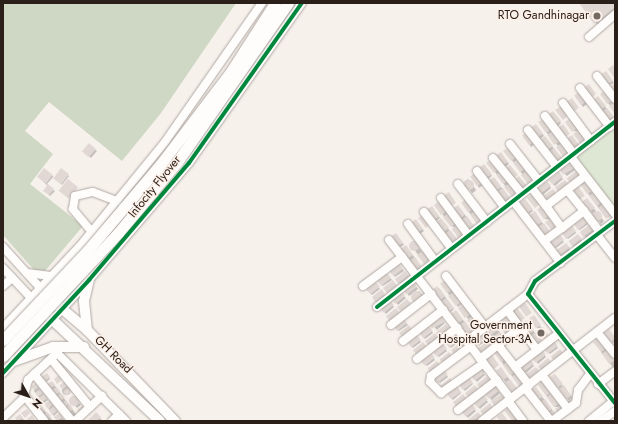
<!DOCTYPE html>
<html>
<head>
<meta charset="utf-8">
<style>
	body { margin:0 }
	#map { position:relative; width:618px; height:424px; overflow:hidden; background:#f7f1ec; font-family:Jost,sans-serif }
	div>[style] { position:absolute }
	[style*='--x'] { left:calc(var(--x)*1px); top:calc(var(--y)*1px); width:calc(var(--w)*1px); rotate:calc(var(--a)*1deg) }
	.green>* { inset:0; background:#dee7d4 }
	.forest>* { inset:0; background:#cfd8c4 }
	.shadow>* { inset:0; background:#0003; transform-origin:0 0 }
	.round { border-radius:50% }
	.building>* { inset:0; background:#e1d8d3; transform-origin:0 0 }
	.roads { filter:drop-shadow(0 0 1px #afa7a2) drop-shadow(0 0 1px #afa7a2) }
	.minor>* { height:8px; margin:-4px; padding:0 4px; transform-origin:4px; border-radius:4px; background:#fefdfc }
	.major>* { height:10px; margin:-5px; padding:0 5px; transform-origin:5px; border-radius:5px; background:#fefdfc }
	.bridges { filter:drop-shadow(0 0 1px #afa7a2) drop-shadow(0 0 1px #afa7a2) }
	.highway-bridge>* { height:11px; margin:-5.5px; padding:0 5.5px; transform-origin:5.5px; border-radius:5.5px; background:#fefdfc }
	.cycleway>* { height:4px; margin:-2px; padding:0 2px; transform-origin:2px; border-radius:2px; background:#00873e }
	.dots>* { width:11px; height:11px; translate:-50% -50%; box-sizing:border-box; border:2px solid #fcf0e8; border-radius:50% }
	span { translate:-50% -50%; white-space:nowrap; text-align:center; line-height:1.15; -webkit-text-stroke:3px #fcf0e8; paint-order:stroke }
	.poi-label { font-size:12px; color:#2b2019 }
	.right { translate:-100% -50%; text-align:right }
	.street-label { font-size:12px; color:#2b2019 }
	.frame { position:absolute; inset:0; border:4px solid #2b2019; pointer-events:none }
	.north { position:absolute; left:8px; top:376px; width:40px; height:40px; -webkit-text-stroke:3px #fcf0e8; paint-order:stroke; rotate:130deg; font-size:11px; font-weight:700; line-height:16px; text-align:center; color:#2b2019 }
	.north::after { content:''; display:block; margin:auto; width:14px; height:18px; background:#2b2019; clip-path:polygon(50% 0,100% 100%,50% 72%,0 100%) }
</style>
</head>
<body>
<div id="map">
	<div class="green">
		<i style="clip-path:polygon(615px 127px,615px 208px,575px 158px)"></i>
	</div>
	<div class="forest">
		<i style="clip-path:polygon(3px 3px,236px 3px,161px 113px,122px 161px,49px 102px,25px 131px,53px 154px,30px 184px,83px 226px,45px 271px,35px 271px,3px 235px)"></i>
	</div>
	<div class="shadow">
		<i style="clip-path:polygon(580px 3px,615px 3px,615px 14px,598px 26px)"></i>
		<i style="clip-path:polygon(607px 73px,614px 83px,610px 85px,609px 84px)"></i>
		<i style="clip-path:polygon(605px 92px,615px 104px,615px 112px,601px 94px)"></i>
		<i style="clip-path:polygon(580px 95px,587px 104px,583px 107px,575px 96px)"></i>
		<i style="clip-path:polygon(599px 99px,607px 109px,611px 122px,601px 110px)"></i>
		<i style="clip-path:polygon(554px 114px,561px 123px,558px 126px,556px 125px)"></i>
		<i style="clip-path:polygon(570px 119px,578px 130px,580px 132px,573px 131px)"></i>
		<i style="clip-path:polygon(543px 120px,560px 143px,563px 145px,558px 146px,546px 132px)"></i>
		<i style="clip-path:polygon(537px 126px,544px 136px,540px 139px,539px 137px)"></i>
		<i style="clip-path:polygon(523px 136px,535px 144px,531px 147px)"></i>
		<i style="clip-path:polygon(547px 139px,562px 160px,559px 162px,548px 150px)"></i>
		<i style="clip-path:polygon(89px 145px,97px 151px,91px 158px,84px 151px)"></i>
		<i style="clip-path:polygon(510px 150px,525px 171px,528px 174px,523px 175px,505px 151px)"></i>
		<i style="clip-path:polygon(502px 155px,509px 164px,505px 167px,504px 166px)"></i>
		<i style="clip-path:polygon(492px 160px,518px 195px,514px 198px,495px 172px)"></i>
		<i style="clip-path:polygon(572px 166px,575px 170px,567px 176px,562px 171px)"></i>
		<i style="clip-path:polygon(485px 167px,492px 176px,488px 179px,480px 168px)"></i>
		<i style="clip-path:polygon(61px 169px,69px 176px,62px 185px,53px 177px,47px 184px,53px 190px,55px 191px,50px 196px,44px 190px,48px 186px,38px 177px,52px 175px,54px 178px)"></i>
		<i style="clip-path:polygon(475px 174px,483px 185px,479px 188px,478px 186px)"></i>
		<i style="clip-path:polygon(559px 174px,563px 179px,555px 186px,553px 184px)"></i>
		<i style="left:468px;top:179px;width:14px;height:5px;rotate:54deg"></i>
		<i style="clip-path:polygon(495px 179px,511px 200px,507px 203px,496px 190px)"></i>
		<i style="clip-path:polygon(547px 182px,551px 188px,543px 195px,538px 189px)"></i>
		<i style="clip-path:polygon(581px 184px,596px 195px,611px 216px,606px 218px)"></i>
		<i style="clip-path:polygon(466px 200px,475px 212px,478px 224px,462px 203px)"></i>
		<i style="clip-path:polygon(588px 201px,604px 221px,601px 224px,583px 202px)"></i>
		<i style="clip-path:polygon(439px 202px,458px 227px,454px 228px,442px 214px)"></i>
		<i style="clip-path:polygon(526px 202px,533px 211px,529px 214px,521px 203px)"></i>
		<i style="clip-path:polygon(459px 207px,475px 228px,471px 231px,461px 218px)"></i>
		<i style="clip-path:polygon(542px 207px,550px 218px,552px 220px,545px 219px)"></i>
		<i style="clip-path:polygon(433px 209px,440px 218px,436px 221px,435px 219px)"></i>
		<i style="clip-path:polygon(536px 214px,543px 224px,546px 236px,537px 225px)"></i>
		<i style="clip-path:polygon(583px 218px,588px 224px,580px 230px,578px 229px)"></i>
		<i style="clip-path:polygon(442px 221px,450px 231px,453px 243px,437px 222px)"></i>
		<i style="clip-path:polygon(417px 222px,424px 231px,420px 234px,419px 232px)"></i>
		<i style="clip-path:polygon(589px 226px,594px 231px,586px 238px,581px 232px)"></i>
		<i style="clip-path:polygon(572px 227px,576px 233px,568px 239px,563px 234px)"></i>
		<i style="clip-path:polygon(397px 235px,404px 245px,400px 247px,399px 246px)"></i>
		<i style="clip-path:polygon(578px 235px,582px 241px,574px 247px,569px 241px)"></i>
		<i style="clip-path:polygon(560px 236px,564px 242px,556px 248px,551px 243px)"></i>
		<i style="clip-path:polygon(413px 241px,422px 252px,425px 264px,410px 244px)"></i>
		<i style="clip-path:polygon(566px 244px,570px 250px,562px 256px,557px 250px)"></i>
		<i style="clip-path:polygon(407px 248px,415px 258px,418px 270px,402px 249px)"></i>
		<i style="clip-path:polygon(399px 265px,404px 271px,395px 277px,391px 271px)"></i>
		<i style="clip-path:polygon(405px 273px,410px 278px,401px 285px,397px 279px)"></i>
		<i style="clip-path:polygon(387px 274px,392px 280px,383px 286px,382px 285px)"></i>
		<i style="clip-path:polygon(375px 283px,380px 289px,372px 295px,367px 290px)"></i>
		<i style="clip-path:polygon(413px 283px,418px 289px,409px 296px,405px 290px)"></i>
		<i style="clip-path:polygon(446px 283px,462px 304px,458px 307px,441px 284px)"></i>
		<i style="clip-path:polygon(439px 288px,454px 309px,451px 312px,440px 299px)"></i>
		<i style="clip-path:polygon(381px 291px,386px 296px,377px 303px,373px 297px)"></i>
		<i style="clip-path:polygon(419px 291px,424px 297px,415px 303px,411px 298px)"></i>
		<i style="clip-path:polygon(401px 293px,406px 298px,398px 305px,393px 299px)"></i>
		<i style="clip-path:polygon(390px 302px,394px 307px,386px 314px,381px 308px)"></i>
		<i style="clip-path:polygon(465px 307px,480px 328px,477px 331px,460px 308px)"></i>
		<i style="clip-path:polygon(457px 312px,473px 333px,469px 336px,459px 323px)"></i>
		<i style="clip-path:polygon(506px 316px,511px 322px,502px 328px,498px 323px)"></i>
		<i style="clip-path:polygon(535px 317px,541px 327px,544px 329px,537px 328px)"></i>
		<i style="clip-path:polygon(403px 319px,408px 325px,399px 331px,395px 326px)"></i>
		<i style="clip-path:polygon(442px 319px,445px 323px,437px 330px,432px 324px)"></i>
		<i style="clip-path:polygon(528px 323px,535px 333px,538px 345px,529px 334px)"></i>
		<i style="clip-path:polygon(429px 327px,433px 333px,425px 339px,420px 333px)"></i>
		<i style="clip-path:polygon(496px 327px,501px 334px,492px 339px,489px 336px)"></i>
		<i style="clip-path:polygon(610px 332px,615px 338px,613px 344px,605px 333px)"></i>
		<i style="clip-path:polygon(483px 334px,487px 340px,479px 346px,474px 341px)"></i>
		<i style="clip-path:polygon(417px 336px,421px 342px,413px 348px,408px 342px)"></i>
		<i style="clip-path:polygon(455px 336px,459px 342px,451px 348px,446px 343px)"></i>
		<i style="clip-path:polygon(599px 339px,615px 362px,615px 370px,601px 352px)"></i>
		<i style="clip-path:polygon(554px 342px,558px 348px,550px 354px,545px 349px)"></i>
		<i style="clip-path:polygon(443px 345px,447px 351px,439px 357px,434px 352px)"></i>
		<i style="clip-path:polygon(499px 351px,525px 385px,520px 387px,495px 353px)"></i>
		<i style="clip-path:polygon(542px 351px,546px 357px,538px 364px,533px 358px)"></i>
		<i style="clip-path:polygon(431px 354px,435px 360px,427px 366px,422px 361px)"></i>
		<i style="clip-path:polygon(531px 362px,534px 366px,526px 373px,521px 367px)"></i>
		<i style="clip-path:polygon(481px 370px,485px 375px,477px 382px,472px 376px)"></i>
		<i style="clip-path:polygon(502px 370px,518px 390px,514px 393px,504px 380px)"></i>
		<i style="clip-path:polygon(444px 371px,448px 377px,440px 383px,435px 378px)"></i>
		<i style="clip-path:polygon(47px 374px,50px 379px,46px 382px,43px 377px)"></i>
		<i style="clip-path:polygon(556px 376px,563px 386px,574px 399px,569px 401px,558px 387px)"></i>
		<i style="clip-path:polygon(469px 379px,473px 384px,465px 391px,460px 385px)"></i>
		<i style="clip-path:polygon(52px 382px,78px 417px,74px 421px,51px 388px)"></i>
		<i style="clip-path:polygon(543px 383px,551px 394px,562px 407px,555px 407px,539px 386px)"></i>
		<i style="clip-path:polygon(36px 384px,48px 400px,44px 403px,34px 391px)"></i>
		<i class="round" style="left:61.5px;top:385.5px;width:9px;height:9px"></i>
		<i style="left:495px;top:387px;width:8px;height:11px;rotate:50deg"></i>
		<i style="clip-path:polygon(457px 388px,461px 393px,453px 400px,448px 394px)"></i>
		<i style="clip-path:polygon(537px 390px,553px 411px,554px 420px,539px 400px)"></i>
		<i style="clip-path:polygon(73px 396px,81px 405px,77px 408px,70px 399px)"></i>
		<i style="clip-path:polygon(485px 398px,488px 402px,480px 409px,475px 403px)"></i>
		<i style="clip-path:polygon(38px 400px,41px 406px,53px 421px,47px 421px,36px 407px)"></i>
		<i style="clip-path:polygon(50px 401px,58px 412px,54px 416px,48px 408px)"></i>
		<i style="clip-path:polygon(472px 406px,476px 411px,468px 418px,463px 412px)"></i>
		<i style="clip-path:polygon(509px 409px,519px 421px,513px 421px,505px 411px)"></i>
		<i style="clip-path:polygon(59px 414px,65px 421px,58px 421px,55px 417px)"></i>
		<i style="clip-path:polygon(96px 414px,103px 421px,88px 421px)"></i>
		<i style="clip-path:polygon(479px 414px,482px 419px,479px 421px,469px 420px)"></i>
		<i style="clip-path:polygon(20px 416px,24px 420px,23px 421px,16px 418px)"></i>
	</div>
	<div class="building">
		<i style="clip-path:polygon(579px 3px,615px 3px,615px 8px,594px 24px)"></i>
		<i style="clip-path:polygon(613px 65px,615px 68px,615px 79px,608px 69px)"></i>
		<i style="left:606px;top:71px;width:12px;height:6px;rotate:55deg"></i>
		<i style="clip-path:polygon(615px 83px,615px 94px,610px 87px)"></i>
		<i style="clip-path:polygon(589px 84px,596px 94px,591px 98px,583px 88px)"></i>
		<i style="clip-path:polygon(605px 90px,613px 100px,607px 104px,600px 94px)"></i>
		<i style="left:579px;top:92px;width:12px;height:6px;rotate:55deg"></i>
		<i style="clip-path:polygon(598px 96px,606px 106px,600px 110px,593px 100px)"></i>
		<i style="left:572px;top:98px;width:12px;height:7px;rotate:55deg"></i>
		<i style="clip-path:polygon(615px 101px,615px 114px,609px 106px)"></i>
		<i style="clip-path:polygon(561px 106px,568px 116px,563px 120px,555px 110px)"></i>
		<i style="clip-path:polygon(607px 108px,615px 118px,609px 122px,602px 112px)"></i>
		<i style="clip-path:polygon(553px 111px,561px 121px,555px 125px,548px 115px)"></i>
		<i style="clip-path:polygon(570px 118px,578px 128px,572px 132px,565px 122px)"></i>
		<i style="clip-path:polygon(543px 119px,551px 129px,546px 133px,538px 122px)"></i>
		<i style="left:536px;top:124px;width:12px;height:6px;rotate:55deg"></i>
		<i style="left:563px;top:124px;width:12px;height:7px;rotate:55deg"></i>
		<i style="clip-path:polygon(579px 130px,586px 140px,581px 144px,573px 134px)"></i>
		<i style="left:553px;top:131px;width:12px;height:7px;rotate:55deg"></i>
		<i style="left:527px;top:132px;width:12px;height:6px;rotate:55deg"></i>
		<i style="clip-path:polygon(572px 135px,579px 145px,574px 149px,566px 139px)"></i>
		<i style="clip-path:polygon(545px 136px,553px 146px,547px 150px,540px 140px)"></i>
		<i style="left:89px;top:143px;width:9px;height:11px;rotate:41deg"></i>
		<i style="left:562px;top:143px;width:12px;height:7px;rotate:55deg"></i>
		<i style="clip-path:polygon(509px 147px,516px 157px,511px 161px,503px 151px)"></i>
		<i style="left:554px;top:148px;width:13px;height:6px;rotate:51deg"></i>
		<i style="left:501px;top:152px;width:12px;height:6px;rotate:55deg"></i>
		<i style="clip-path:polygon(492px 159px,499px 169px,494px 173px,486px 163px)"></i>
		<i style="left:518px;top:159px;width:12px;height:6px;rotate:55deg"></i>
		<i style="left:571px;top:163px;width:6px;height:13px;rotate:59deg"></i>
		<i style="clip-path:polygon(484px 164px,492px 174px,486px 178px,479px 168px)"></i>
		<i style="clip-path:polygon(510px 165px,518px 175px,513px 179px,505px 168px)"></i>
		<i style="left:44px;top:168px;width:11px;height:11px;rotate:38deg"></i>
		<i style="left:61px;top:168px;width:10px;height:13px;rotate:37deg"></i>
		<i style="left:501px;top:171px;width:12px;height:6px;rotate:55deg"></i>
		<i style="clip-path:polygon(527px 171px,534px 181px,529px 185px,521px 175px)"></i>
		<i style="left:576px;top:171px;width:6px;height:12px;rotate:51deg"></i>
		<i style="left:559px;top:172px;width:6px;height:13px;rotate:51deg"></i>
		<i style="left:475px;top:173px;width:12px;height:6px;rotate:55deg"></i>
		<i style="left:519px;top:176px;width:13px;height:6px;rotate:51deg"></i>
		<i style="clip-path:polygon(494px 177px,501px 187px,496px 191px,488px 181px)"></i>
		<i style="left:68px;top:179px;width:13px;height:15px;rotate:39deg"></i>
		<i class="round" style="left:464px;top:180px;width:10px;height:10px"></i>
		<i style="clip-path:polygon(565px 180px,569px 185px,559px 193px,555px 187px)"></i>
		<i style="clip-path:polygon(585px 180px,593px 190px,587px 194px,580px 184px)"></i>
		<i style="left:547px;top:181px;width:6px;height:13px;rotate:51deg"></i>
		<i style="clip-path:polygon(510px 183px,517px 193px,512px 197px,504px 187px)"></i>
		<i style="clip-path:polygon(48px 184px,54px 189px,49px 195px,43px 191px)"></i>
		<i style="left:578px;top:186px;width:12px;height:6px;rotate:55deg"></i>
		<i style="clip-path:polygon(503px 188px,510px 198px,505px 202px,497px 192px)"></i>
		<i style="clip-path:polygon(553px 189px,557px 194px,547px 202px,543px 196px)"></i>
		<i style="clip-path:polygon(449px 192px,456px 203px,451px 206px,443px 196px)"></i>
		<i style="clip-path:polygon(595px 192px,602px 202px,597px 206px,589px 196px)"></i>
		<i style="clip-path:polygon(533px 194px,540px 204px,535px 208px,527px 198px)"></i>
		<i style="clip-path:polygon(587px 198px,595px 208px,589px 212px,582px 202px)"></i>
		<i style="left:466px;top:199px;width:12px;height:6px;rotate:55deg"></i>
		<i style="clip-path:polygon(525px 199px,533px 209px,527px 213px,520px 203px)"></i>
		<i style="clip-path:polygon(439px 201px,447px 211px,441px 215px,434px 205px)"></i>
		<i style="left:603px;top:204px;width:13px;height:6px;rotate:51deg"></i>
		<i style="left:458px;top:205px;width:12px;height:6px;rotate:55deg"></i>
		<i style="clip-path:polygon(432px 206px,439px 216px,434px 220px,426px 210px)"></i>
		<i style="left:542px;top:206px;width:12px;height:6px;rotate:55deg"></i>
		<i class="round" style="left:592px;top:211px;width:10px;height:10px"></i>
		<i style="left:475px;top:211px;width:12px;height:6px;rotate:55deg"></i>
		<i style="clip-path:polygon(535px 211px,542px 222px,537px 225px,529px 215px)"></i>
		<i style="clip-path:polygon(449px 213px,456px 223px,451px 227px,443px 217px)"></i>
		<i style="clip-path:polygon(424px 214px,431px 224px,426px 228px,418px 218px)"></i>
		<i style="left:467px;top:216px;width:12px;height:6px;rotate:55deg"></i>
		<i style="clip-path:polygon(584px 217px,588px 222px,578px 230px,574px 224px)"></i>
		<i style="clip-path:polygon(441px 218px,449px 228px,443px 232px,436px 222px)"></i>
		<i style="clip-path:polygon(551px 218px,558px 228px,553px 232px,545px 222px)"></i>
		<i style="left:416px;top:219px;width:12px;height:6px;rotate:55deg"></i>
		<i style="clip-path:polygon(544px 223px,551px 233px,546px 237px,538px 227px)"></i>
		<i style="clip-path:polygon(590px 224px,593px 230px,583px 237px,580px 232px)"></i>
		<i style="clip-path:polygon(457px 225px,465px 235px,459px 239px,452px 229px)"></i>
		<i style="clip-path:polygon(572px 226px,576px 231px,566px 239px,562px 233px)"></i>
		<i style="clip-path:polygon(450px 230px,458px 240px,452px 244px,445px 234px)"></i>
		<i style="left:396px;top:233px;width:12px;height:6px;rotate:55deg"></i>
		<i style="left:578px;top:234px;width:6px;height:12px;rotate:51deg"></i>
		<i style="left:560px;top:235px;width:6px;height:13px;rotate:51deg"></i>
		<i class="round" style="left:409px;top:241px;width:10px;height:10px"></i>
		<i style="left:566px;top:243px;width:6px;height:12px;rotate:51deg"></i>
		<i style="left:406px;top:245px;width:12px;height:6px;rotate:55deg"></i>
		<i style="clip-path:polygon(423px 251px,430px 261px,425px 265px,417px 255px)"></i>
		<i style="left:415px;top:257px;width:12px;height:6px;rotate:55deg"></i>
		<i style="left:399px;top:264px;width:6px;height:12px;rotate:51deg"></i>
		<i style="left:405px;top:271px;width:6px;height:13px;rotate:51deg"></i>
		<i style="clip-path:polygon(387px 273px,391px 278px,381px 286px,377px 280px)"></i>
		<i style="clip-path:polygon(393px 280px,397px 286px,387px 293px,383px 288px)"></i>
		<i style="left:445px;top:280px;width:12px;height:6px;rotate:55deg"></i>
		<i style="left:376px;top:282px;width:6px;height:12px;rotate:51deg"></i>
		<i style="left:413px;top:282px;width:6px;height:13px;rotate:51deg"></i>
		<i style="left:437px;top:286px;width:13px;height:6px;rotate:51deg"></i>
		<i style="clip-path:polygon(382px 289px,385px 295px,375px 302px,372px 297px)"></i>
		<i class="round" style="left:411px;top:291px;width:10px;height:10px"></i>
		<i style="clip-path:polygon(401px 291px,405px 296px,395px 304px,392px 299px)"></i>
		<i style="clip-path:polygon(454px 292px,461px 302px,456px 306px,448px 296px)"></i>
		<i style="clip-path:polygon(446px 298px,454px 308px,448px 312px,441px 302px)"></i>
		<i style="left:407px;top:299px;width:6px;height:13px;rotate:51deg"></i>
		<i style="left:390px;top:300px;width:6px;height:13px;rotate:51deg"></i>
		<i style="left:525px;top:303px;width:12px;height:7px;rotate:55deg"></i>
		<i style="clip-path:polygon(463px 304px,471px 314px,465px 318px,458px 308px)"></i>
		<i style="left:396px;top:308px;width:6px;height:13px;rotate:51deg"></i>
		<i style="clip-path:polygon(517px 308px,525px 318px,519px 322px,512px 312px)"></i>
		<i style="left:456px;top:310px;width:12px;height:6px;rotate:55deg"></i>
		<i style="clip-path:polygon(506px 315px,510px 320px,500px 328px,496px 322px)"></i>
		<i style="left:534px;top:315px;width:12px;height:6px;rotate:55deg"></i>
		<i style="left:441px;top:316px;width:7px;height:14px;rotate:63deg"></i>
		<i style="clip-path:polygon(472px 316px,480px 326px,474px 330px,467px 320px)"></i>
		<i style="clip-path:polygon(403px 318px,407px 323px,397px 331px,393px 325px)"></i>
		<i style="left:526px;top:320px;width:13px;height:6px;rotate:51deg"></i>
		<i style="clip-path:polygon(465px 321px,472px 332px,467px 335px,460px 325px)"></i>
		<i style="left:512px;top:323px;width:6px;height:12px;rotate:51deg"></i>
		<i style="left:446px;top:324px;width:6px;height:13px;rotate:51deg"></i>
		<i style="left:495px;top:324px;width:6px;height:13px;rotate:51deg"></i>
		<i style="clip-path:polygon(409px 325px,413px 331px,403px 338px,399px 333px)"></i>
		<i style="left:429px;top:326px;width:6px;height:12px;rotate:51deg"></i>
		<i style="clip-path:polygon(543px 327px,550px 337px,545px 340px,537px 330px)"></i>
		<i style="clip-path:polygon(609px 329px,615px 337px,611px 343px,604px 333px)"></i>
		<i style="clip-path:polygon(500px 332px,504px 337px,494px 345px,490px 339px)"></i>
		<i style="clip-path:polygon(536px 332px,543px 342px,538px 346px,530px 336px)"></i>
		<i style="left:435px;top:333px;width:6px;height:13px;rotate:51deg"></i>
		<i style="left:483px;top:333px;width:6px;height:13px;rotate:51deg"></i>
		<i style="left:417px;top:335px;width:6px;height:12px;rotate:51deg"></i>
		<i style="clip-path:polygon(455px 335px,459px 340px,449px 348px,445px 342px)"></i>
		<i style="clip-path:polygon(599px 338px,606px 348px,601px 352px,593px 342px)"></i>
		<i style="clip-path:polygon(488px 341px,492px 346px,482px 354px,478px 348px)"></i>
		<i style="left:554px;top:341px;width:6px;height:13px;rotate:51deg"></i>
		<i style="left:423px;top:342px;width:6px;height:13px;rotate:51deg"></i>
		<i style="clip-path:polygon(461px 342px,465px 348px,455px 355px,451px 350px)"></i>
		<i style="left:443px;top:344px;width:6px;height:13px;rotate:51deg"></i>
		<i style="left:499px;top:349px;width:12px;height:6px;rotate:55deg"></i>
		<i style="left:560px;top:349px;width:6px;height:12px;rotate:51deg"></i>
		<i style="left:542px;top:350px;width:6px;height:13px;rotate:51deg"></i>
		<i style="clip-path:polygon(607px 350px,615px 360px,609px 364px,602px 354px)"></i>
		<i style="left:449px;top:352px;width:6px;height:12px;rotate:51deg"></i>
		<i style="left:431px;top:353px;width:6px;height:13px;rotate:51deg"></i>
		<i style="clip-path:polygon(492px 355px,499px 365px,494px 369px,486px 359px)"></i>
		<i style="left:548px;top:358px;width:6px;height:13px;rotate:51deg"></i>
		<i style="left:530px;top:359px;width:6px;height:13px;rotate:51deg"></i>
		<i style="left:437px;top:361px;width:6px;height:12px;rotate:51deg"></i>
		<i style="clip-path:polygon(508px 361px,516px 371px,510px 375px,503px 365px)"></i>
		<i style="left:501px;top:367px;width:12px;height:6px;rotate:55deg"></i>
		<i style="clip-path:polygon(536px 367px,540px 372px,530px 380px,526px 374px)"></i>
		<i style="left:481px;top:368px;width:6px;height:13px;rotate:51deg"></i>
		<i style="left:444px;top:370px;width:6px;height:13px;rotate:51deg"></i>
		<i style="clip-path:polygon(47px 373px,50px 377px,44px 382px,41px 377px)"></i>
		<i style="left:517px;top:373px;width:12px;height:6px;rotate:55deg"></i>
		<i style="clip-path:polygon(555px 374px,563px 384px,557px 388px,550px 377px)"></i>
		<i style="clip-path:polygon(59px 375px,62px 380px,57px 384px,54px 379px)"></i>
		<i style="left:487px;top:376px;width:6px;height:13px;rotate:51deg"></i>
		<i style="clip-path:polygon(469px 377px,473px 383px,463px 390px,459px 385px)"></i>
		<i style="left:450px;top:378px;width:6px;height:12px;rotate:51deg"></i>
		<i style="left:510px;top:379px;width:12px;height:6px;rotate:55deg"></i>
		<i style="left:52px;top:381px;width:5px;height:6px;rotate:53deg"></i>
		<i style="left:543px;top:381px;width:14px;height:6px;rotate:54deg"></i>
		<i style="left:64px;top:382px;width:5px;height:6px;rotate:53deg"></i>
		<i style="left:36px;top:383px;width:5px;height:6px;rotate:53deg"></i>
		<i style="left:475px;top:385px;width:6px;height:13px;rotate:51deg"></i>
		<i style="clip-path:polygon(564px 385px,571px 396px,566px 399px,559px 389px)"></i>
		<i style="clip-path:polygon(457px 386px,461px 392px,451px 399px,447px 394px)"></i>
		<i style="left:495px;top:386px;width:6px;height:13px;rotate:51deg"></i>
		<i style="left:57px;top:387px;width:6px;height:7px;rotate:59deg"></i>
		<i style="left:536px;top:387px;width:12px;height:6px;rotate:55deg"></i>
		<i style="left:68px;top:388px;width:5px;height:6px;rotate:53deg"></i>
		<i style="left:40px;top:389px;width:5px;height:6px;rotate:53deg"></i>
		<i style="clip-path:polygon(61px 393px,65px 397px,59px 402px,56px 397px)"></i>
		<i style="clip-path:polygon(552px 393px,560px 403px,554px 407px,547px 397px)"></i>
		<i style="clip-path:polygon(44px 394px,48px 398px,42px 402px,39px 398px)"></i>
		<i style="left:463px;top:394px;width:6px;height:13px;rotate:51deg"></i>
		<i style="clip-path:polygon(501px 394px,505px 399px,495px 407px,491px 401px)"></i>
		<i style="left:484px;top:395px;width:6px;height:13px;rotate:51deg"></i>
		<i class="round" style="left:69px;top:396px;width:10px;height:10px"></i>
		<i style="clip-path:polygon(573px 397px,576px 402px,571px 406px,567px 401px)"></i>
		<i style="clip-path:polygon(38px 399px,41px 403px,35px 408px,32px 403px)"></i>
		<i style="clip-path:polygon(545px 399px,552px 409px,547px 413px,539px 403px)"></i>
		<i style="clip-path:polygon(50px 400px,53px 404px,48px 409px,44px 404px)"></i>
		<i style="left:66px;top:400px;width:5px;height:6px;rotate:53deg"></i>
		<i style="clip-path:polygon(490px 403px,493px 408px,484px 416px,480px 411px)"></i>
		<i style="clip-path:polygon(70px 404px,73px 409px,68px 413px,65px 409px)"></i>
		<i style="left:472px;top:404px;width:6px;height:13px;rotate:51deg"></i>
		<i style="clip-path:polygon(561px 405px,564px 410px,559px 414px,555px 409px)"></i>
		<i style="left:42px;top:406px;width:5px;height:6px;rotate:53deg"></i>
		<i style="clip-path:polygon(54px 406px,57px 411px,52px 415px,49px 410px)"></i>
		<i style="left:82px;top:406px;width:5px;height:6px;rotate:53deg"></i>
		<i style="left:509px;top:407px;width:13px;height:6px;rotate:51deg"></i>
		<i style="clip-path:polygon(27px 409px,30px 413px,25px 418px,21px 413px)"></i>
		<i style="left:553px;top:410px;width:6px;height:6px;rotate:51deg"></i>
		<i style="clip-path:polygon(47px 412px,51px 416px,45px 420px,42px 416px)"></i>
		<i style="clip-path:polygon(96px 412px,101px 417px,97px 421px,87px 421px)"></i>
		<i style="clip-path:polygon(478px 412px,482px 417px,469px 421px,468px 420px)"></i>
		<i style="clip-path:polygon(59px 413px,63px 417px,57px 421px,54px 417px)"></i>
		<i style="clip-path:polygon(502px 413px,506px 418px,508px 421px,500px 421px,497px 417px)"></i>
		<i style="clip-path:polygon(20px 414px,23px 418px,17px 421px,15px 418px)"></i>
		<i style="clip-path:polygon(32px 415px,35px 420px,28px 421px,27px 419px)"></i>
	</div>
	<div class="roads">
		<div class="minor">
			<i style="--x:589;--y:37;--w:35;--a:-41"></i>
			<i style="--x:597;--y:76;--w:29;--a:52"></i>
			<i style="--x:580;--y:88;--w:49;--a:52.4"></i>
			<i style="--x:563;--y:103;--w:47;--a:53.6"></i>
			<i style="--x:545;--y:116;--w:48;--a:52.7"></i>
			<i style="--x:528;--y:130;--w:47;--a:51.9"></i>
			<i style="--x:510;--y:144;--w:47;--a:51.9"></i>
			<i style="--x:571;--y:157;--w:72;--a:52.3"></i>
			<i style="--x:493;--y:158;--w:46;--a:51.1"></i>
			<i style="--x:477;--y:171;--w:46;--a:52.9"></i>
			<i style="--x:458;--y:184;--w:48;--a:52.7"></i>
			<i style="--x:531;--y:187;--w:24;--a:52"></i>
			<i style="--x:546;--y:206;--w:49;--a:-37.6"></i>
			<i style="--x:567;--y:190;--w:27;--a:51"></i>
			<i style="--x:441;--y:198;--w:47;--a:53.6"></i>
			<i style="--x:513;--y:201;--w:78;--a:52.3"></i>
			<i style="--x:424;--y:212;--w:46;--a:52.9"></i>
			<i style="--x:615;--y:221;--w:100;--a:143.1"></i>
			<i style="--x:535;--y:281;--w:15;--a:118"></i>
			<i style="--x:528;--y:294;--w:139;--a:51.4"></i>
			<i style="--x:408;--y:224;--w:46;--a:53.9"></i>
			<i style="--x:562;--y:228;--w:28;--a:-38"></i>
			<i style="--x:584;--y:211;--w:26;--a:53"></i>
			<i style="--x:92;--y:232;--w:30;--a:-130"></i>
			<i style="--x:73;--y:209;--w:13;--a:-81"></i>
			<i style="--x:75;--y:196;--w:18;--a:-13"></i>
			<i style="--x:93;--y:192;--w:26;--a:21"></i>
			<i style="--x:597;--y:235;--w:29;--a:52"></i>
			<i style="--x:389;--y:240;--w:200;--a:52.5"></i>
			<i style="--x:544;--y:241;--w:22;--a:-36"></i>
			<i style="--x:562;--y:228;--w:27;--a:-126"></i>
			<i style="--x:3;--y:247;--w:61;--a:47.7"></i>
			<i style="--x:3;--y:268;--w:45;--a:46.8"></i>
			<i style="--x:27;--y:273;--w:26;--a:7"></i>
			<i style="--x:446;--y:276;--w:64;--a:52.6"></i>
			<i style="--x:3;--y:286;--w:12;--a:-42"></i>
			<i style="--x:363;--y:286;--w:49;--a:-36.6"></i>
			<i style="--x:377;--y:307;--w:301;--a:-37.9"></i>
			<i style="--x:507;--y:310;--w:50;--a:53.1"></i>
			<i style="--x:391;--y:325;--w:51;--a:-37.8"></i>
			<i style="--x:3;--y:328;--w:112;--a:-46.8"></i>
			<i style="--x:80;--y:246;--w:134;--a:-50.7"></i>
			<i style="--x:165;--y:142;--w:169;--a:-55.1"></i>
			<i style="--x:597;--y:332;--w:28;--a:51"></i>
			<i style="--x:403;--y:341;--w:51;--a:-37.8"></i>
			<i style="--x:467;--y:341;--w:77;--a:-37.6"></i>
			<i style="--x:498;--y:345;--w:28;--a:-38"></i>
			<i style="--x:58;--y:346;--w:7;--a:98"></i>
			<i style="--x:57;--y:353;--w:97;--a:44.6"></i>
			<i style="--x:471;--y:346;--w:50;--a:143.1"></i>
			<i style="--x:431;--y:376;--w:6;--a:99"></i>
			<i style="--x:430;--y:382;--w:16;--a:45"></i>
			<i style="--x:441;--y:393;--w:52;--a:-34.9"></i>
			<i style="--x:51;--y:359;--w:62;--a:50.9"></i>
			<i style="--x:417;--y:359;--w:51;--a:-37.8"></i>
			<i style="--x:480;--y:359;--w:23;--a:-38"></i>
			<i style="--x:498;--y:345;--w:51;--a:52.2"></i>
			<i style="--x:515;--y:367;--w:54;--a:-37.5"></i>
			<i style="--x:3;--y:373;--w:127;--a:-47.2"></i>
			<i style="--x:89;--y:280;--w:154;--a:-49.5"></i>
			<i style="--x:189;--y:163;--w:196;--a:-54.8"></i>
			<i style="--x:34;--y:374;--w:60;--a:51"></i>
			<i style="--x:542;--y:375;--w:43;--a:52.6"></i>
			<i style="--x:598;--y:384;--w:21;--a:-37"></i>
			<i style="--x:525;--y:388;--w:42;--a:51.8"></i>
			<i style="--x:24;--y:395;--w:33;--a:52"></i>
			<i style="--x:508;--y:401;--w:25;--a:53"></i>
			<i style="--x:458;--y:410;--w:49;--a:-37.6"></i>
			<i style="--x:3;--y:418;--w:28;--a:-44"></i>
			<i style="--x:23;--y:399;--w:20;--a:-75"></i>
			<i style="--x:28;--y:380;--w:40;--a:-43"></i>
			<i style="--x:75;--y:421;--w:37;--a:-43"></i>
			<i style="--x:112;--y:421;--w:10;--a:-45"></i>
			<i style="--x:482;--y:421;--w:168;--a:-37.8"></i>
			<i style="--x:552;--y:421;--w:30;--a:-37"></i>
			<i style="--x:576;--y:403;--w:13;--a:-81"></i>
			<i style="--x:578;--y:390;--w:20;--a:-53"></i>
			<i style="--x:589;--y:421;--w:33;--a:-39"></i>
			<i style="--x:601;--y:421;--w:17;--a:-36"></i>
		</div>
		<div class="major">
			<i style="--x:48;--y:297;--w:51;--a:40.2"></i>
			<i style="--x:87;--y:330;--w:127;--a:46"></i>
			<i style="--x:39;--y:307;--w:166;--a:43.3"></i>
			<i style="--x:87;--y:330;--w:29;--a:-96"></i>
			<i style="--x:84;--y:301;--w:22;--a:-77"></i>
			<i style="--x:14;--y:361;--w:41;--a:-19.7"></i>
			<i style="--x:53;--y:347;--w:31;--a:0"></i>
		</div>
	</div>
	<div class="bridges">
		<div class="highway-bridge">
			<i style="--x:3;--y:340;--w:122;--a:-46.7"></i>
			<i style="--x:87;--y:251;--w:113;--a:-49.7"></i>
			<i style="--x:160;--y:165;--w:119;--a:-52.8"></i>
			<i style="--x:232;--y:70;--w:80;--a:-57.3"></i>
			<i style="--x:3;--y:356;--w:168;--a:-46.9"></i>
			<i style="--x:118;--y:233;--w:92;--a:-50.3"></i>
			<i style="--x:177;--y:162;--w:194;--a:-55.1"></i>
		</div>
	</div>
	<div class="cycleway">
		<i style="--x:615;--y:221;--w:100;--a:143.1"></i>
		<i style="--x:535;--y:281;--w:15;--a:118"></i>
		<i style="--x:528;--y:294;--w:139;--a:51.4"></i>
		<i style="--x:377;--y:307;--w:301;--a:-37.9"></i>
		<i style="--x:3;--y:373;--w:127;--a:-47.2"></i>
		<i style="--x:89;--y:280;--w:154;--a:-49.5"></i>
		<i style="--x:189;--y:163;--w:196;--a:-54.8"></i>
	</div>
	<div class="dots">
		<i style="left:597px;top:16px;background:#726963"></i>
		<i style="left:541px;top:333px;background:#726963"></i>
	</div>
	<div class="poi-label">
		<span class="right" style="left:589px;top:16px">RTO Gandhinagar</span>
		<span class="right" style="left:532px;top:333px">Government<br>Hospital Sector-3A</span>
	</div>
	<div class="street-label">
		<span style="left:155px;top:187px;rotate:-51deg">Infocity Flyover</span>
		<span style="left:113px;top:355px;rotate:45deg">GH Road</span>
	</div>
	<div class="frame"></div>
	<div class="north">N</div>
</div>
</body>
</html>
